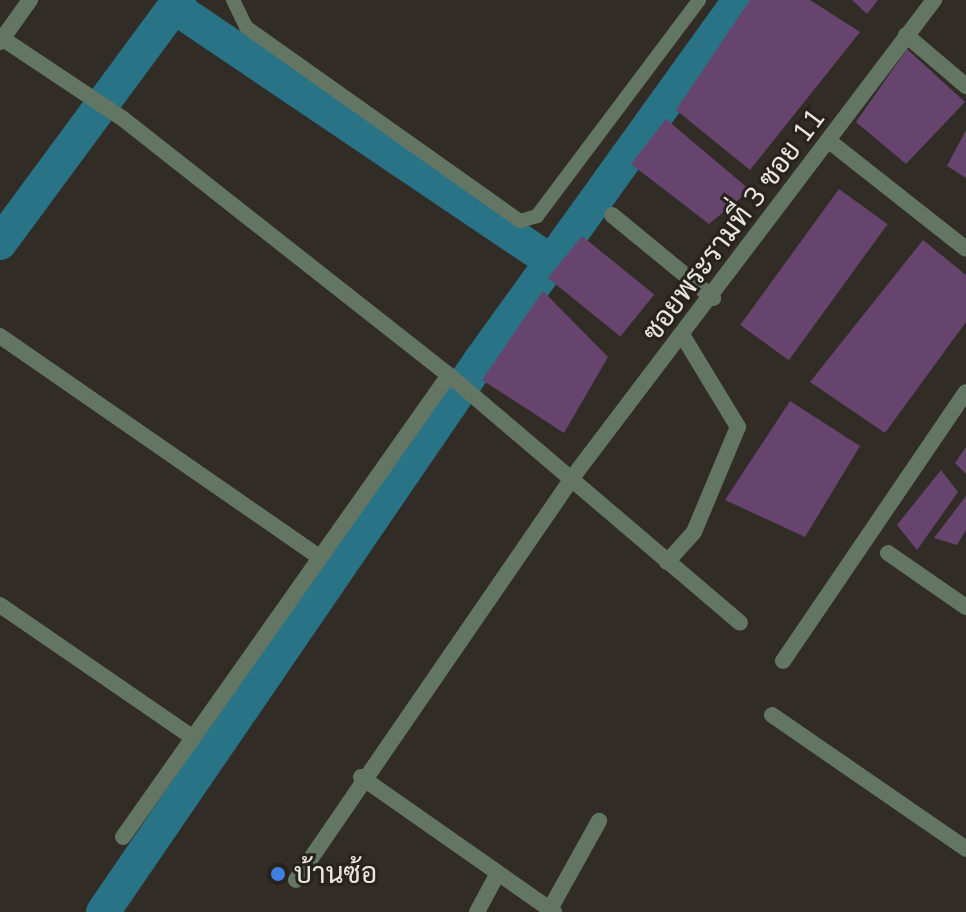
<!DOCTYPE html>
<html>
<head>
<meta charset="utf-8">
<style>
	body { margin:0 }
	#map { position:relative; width:966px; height:912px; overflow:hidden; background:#322c26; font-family:"Nunito Sans",Sarabun,sans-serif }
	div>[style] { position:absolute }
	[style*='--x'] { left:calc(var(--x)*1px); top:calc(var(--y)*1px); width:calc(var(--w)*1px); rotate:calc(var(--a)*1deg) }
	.canal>* { height:34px; margin:-17px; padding:0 17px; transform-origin:17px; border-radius:17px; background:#297387 }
	.building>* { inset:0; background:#66446d; transform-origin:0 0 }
	.service>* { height:14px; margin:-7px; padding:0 7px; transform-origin:7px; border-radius:7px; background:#637664 }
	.minor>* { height:16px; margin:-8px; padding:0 8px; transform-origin:8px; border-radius:8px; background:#637664 }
	.dots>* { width:22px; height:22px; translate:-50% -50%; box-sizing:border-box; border:4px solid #28221c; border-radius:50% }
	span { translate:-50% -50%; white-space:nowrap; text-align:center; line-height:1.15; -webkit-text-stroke:6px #28221c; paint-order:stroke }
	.street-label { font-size:28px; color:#eae6e2 }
	.poi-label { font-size:28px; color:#eae6e2 }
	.left { translate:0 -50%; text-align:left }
</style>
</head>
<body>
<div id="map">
	<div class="canal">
		<i style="--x:174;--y:7;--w:456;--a:34"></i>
		<i style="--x:0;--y:243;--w:302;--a:-53.6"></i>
		<i style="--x:103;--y:912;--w:668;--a:-55.62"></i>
		<i style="--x:480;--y:361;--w:444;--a:-54.3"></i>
	</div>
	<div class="building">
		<i style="clip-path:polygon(750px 0,810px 0,860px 32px,750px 170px,676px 110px)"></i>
		<i style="clip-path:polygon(852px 0,878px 0,867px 14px)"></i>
		<i style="clip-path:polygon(907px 49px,965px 102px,906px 164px,856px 122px)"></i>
		<i style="clip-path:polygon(666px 119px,750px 190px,709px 224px,631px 164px)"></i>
		<i style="clip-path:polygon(966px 130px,966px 178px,947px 166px)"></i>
		<i style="left:839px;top:189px;width:60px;height:168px;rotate:36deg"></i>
		<i style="left:582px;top:236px;width:93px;height:54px;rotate:39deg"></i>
		<i style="clip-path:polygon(923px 240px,966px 275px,966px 322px,885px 433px,810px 382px)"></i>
		<i style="clip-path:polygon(543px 291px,608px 357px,564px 433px,482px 380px)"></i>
		<i style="clip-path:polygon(790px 401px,860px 446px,805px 537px,725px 500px)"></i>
		<i style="clip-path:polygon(966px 447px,966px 474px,955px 463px)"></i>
		<i style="clip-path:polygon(941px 470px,958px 492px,917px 550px,897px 525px)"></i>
		<i style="clip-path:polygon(966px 496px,966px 530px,957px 545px,934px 538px)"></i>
	</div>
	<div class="service">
		<i style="--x:233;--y:0;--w:30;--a:64"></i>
		<i style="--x:246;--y:27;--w:336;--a:35.3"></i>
		<i style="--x:520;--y:221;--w:18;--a:-16"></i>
		<i style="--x:537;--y:216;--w:270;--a:-53.1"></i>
	</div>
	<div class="minor">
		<i style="--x:906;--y:35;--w:79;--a:40.4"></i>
		<i style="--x:0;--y:37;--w:146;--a:33.6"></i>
		<i style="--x:122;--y:118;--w:416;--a:38.2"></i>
		<i style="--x:449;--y:375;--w:382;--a:40.4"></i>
		<i style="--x:0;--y:42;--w:52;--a:-54.5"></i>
		<i style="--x:829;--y:141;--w:174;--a:38.2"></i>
		<i style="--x:612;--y:215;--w:131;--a:39.4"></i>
		<i style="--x:0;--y:336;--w:388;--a:34.7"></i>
		<i style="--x:888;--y:553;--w:95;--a:34.7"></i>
		<i style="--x:667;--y:562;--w:40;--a:-48"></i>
		<i style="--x:694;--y:532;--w:114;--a:-67.3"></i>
		<i style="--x:738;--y:427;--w:104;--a:-121.2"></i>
		<i style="--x:0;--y:605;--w:233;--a:34.5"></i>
		<i style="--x:783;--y:661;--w:325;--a:-55.8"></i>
		<i style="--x:772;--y:715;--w:236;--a:34.6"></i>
		<i style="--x:361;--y:777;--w:236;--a:35"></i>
		<i style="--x:123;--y:837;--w:565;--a:-54.79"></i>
		<i style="--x:296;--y:880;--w:488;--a:-55.5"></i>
		<i style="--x:572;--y:478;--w:600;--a:-52.86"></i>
		<i style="--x:550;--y:909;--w:101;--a:-60.9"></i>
		<i style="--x:477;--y:912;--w:44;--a:-61.7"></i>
	</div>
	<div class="dots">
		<i style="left:278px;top:874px;background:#3f7fe0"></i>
	</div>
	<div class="street-label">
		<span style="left:734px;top:225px;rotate:-53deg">ซอยพระรามที่ 3 ซอย 11</span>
	</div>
	<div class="poi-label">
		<span class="left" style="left:294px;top:874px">บ้านซ้อ</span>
	</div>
</div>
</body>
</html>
